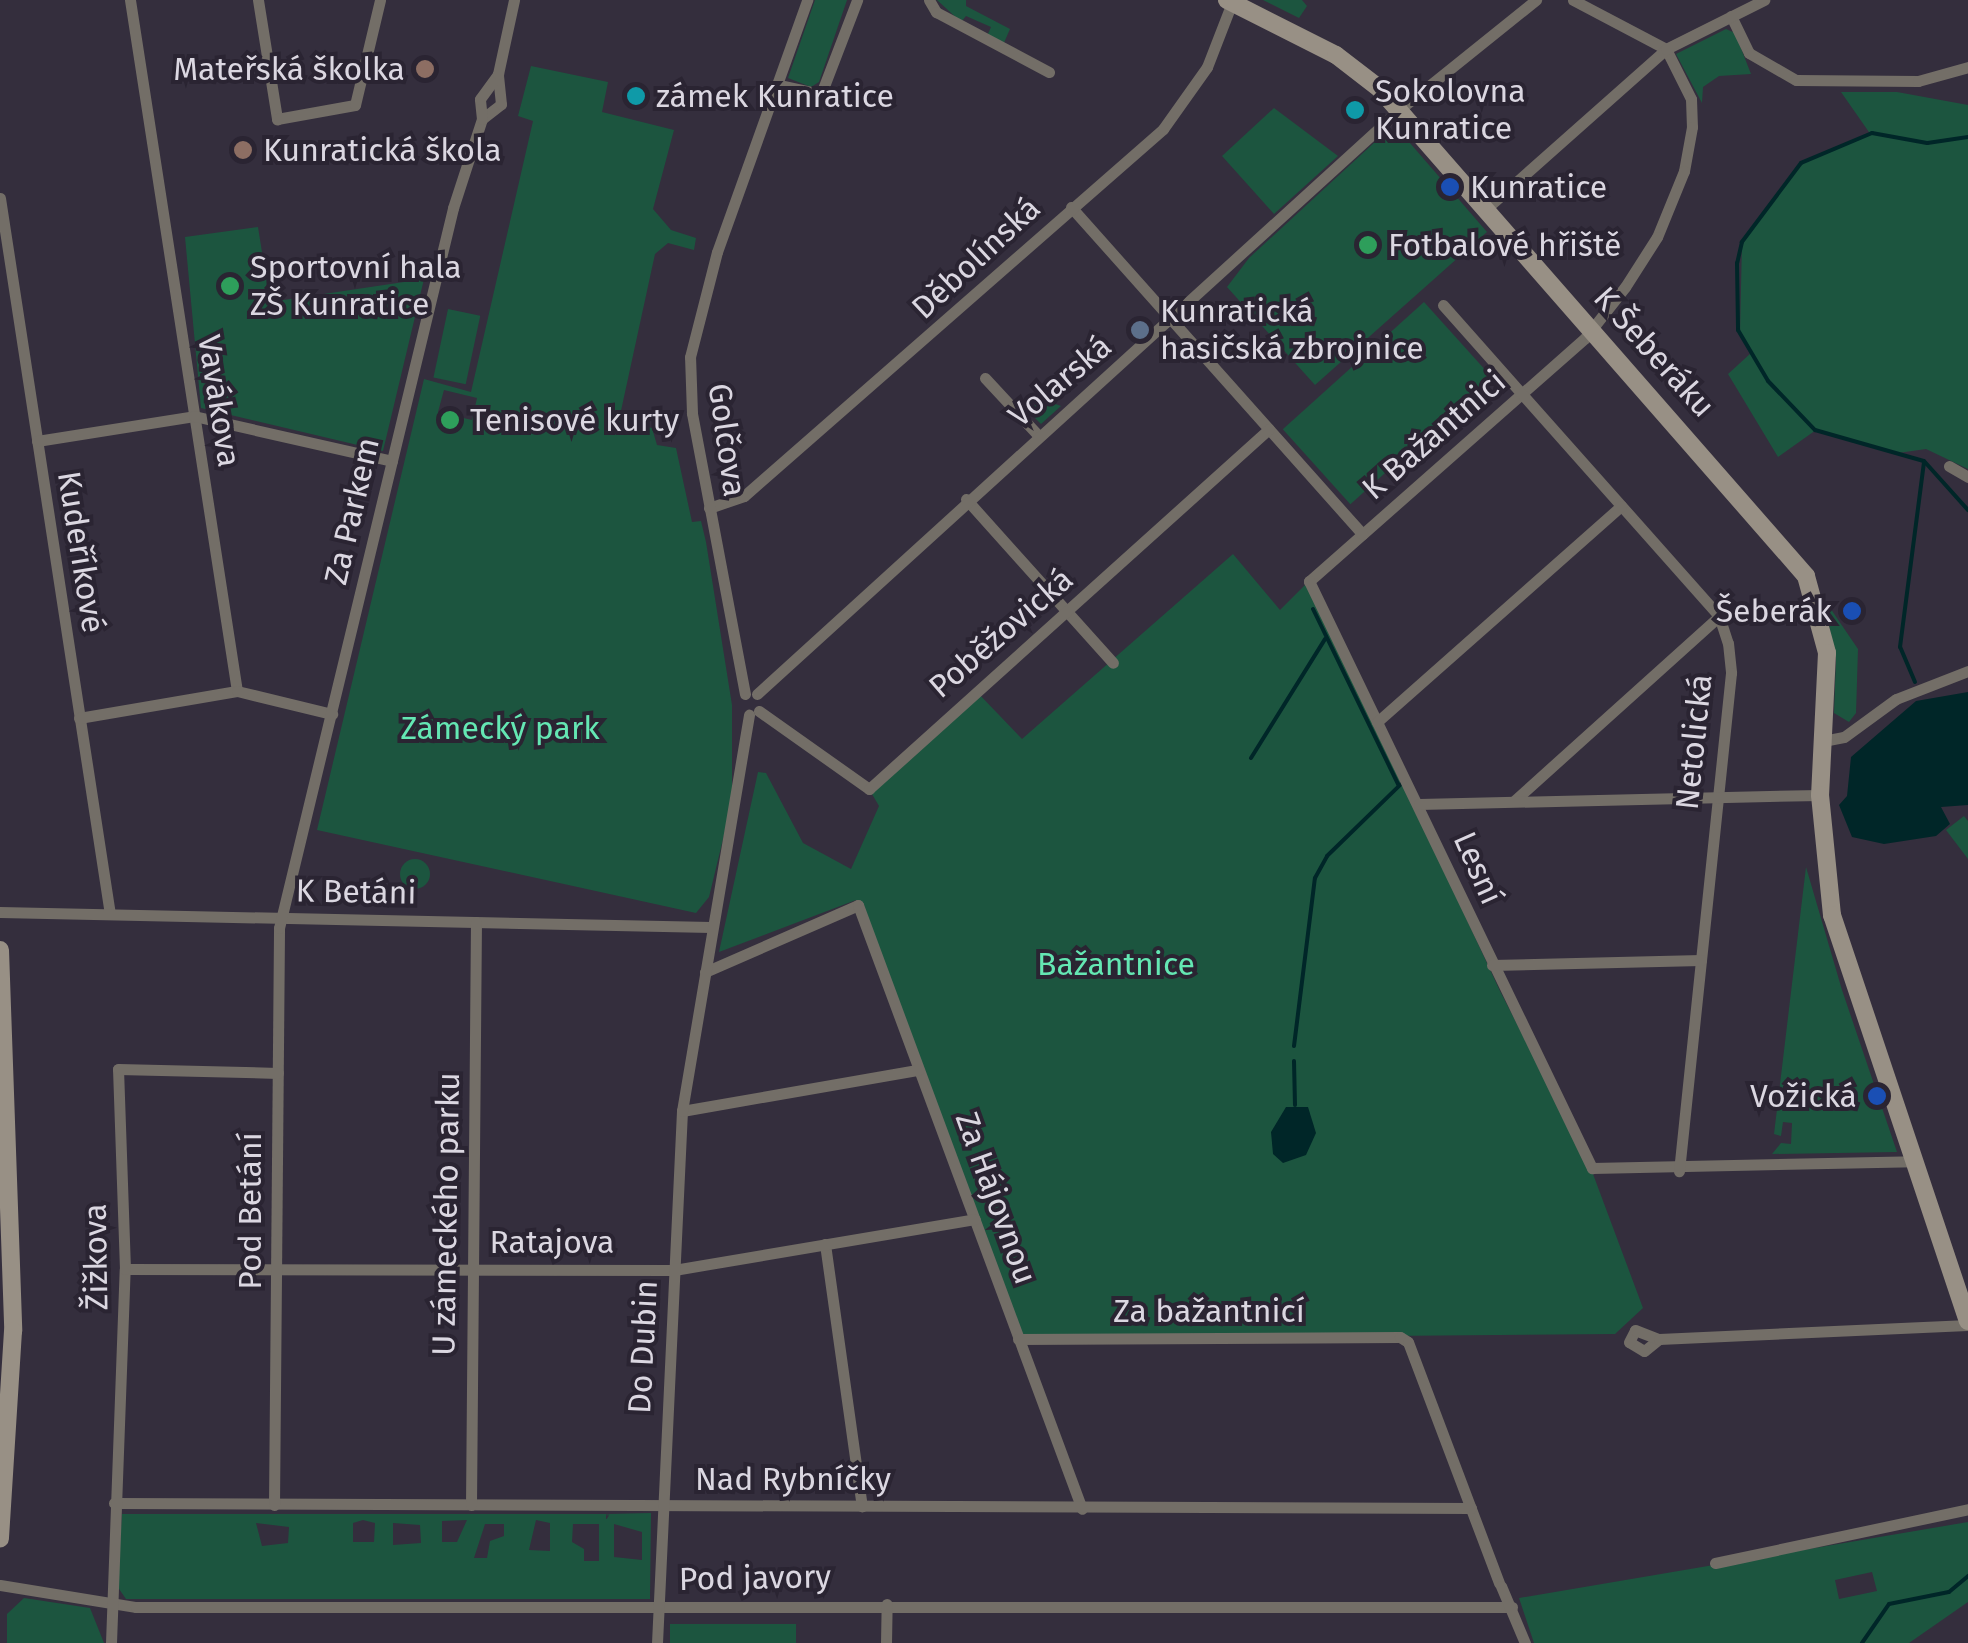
<!DOCTYPE html>
<html>
<head>
<meta charset="utf-8">
<style>
	body { margin:0 }
	#map { position:relative; width:1968px; height:1643px; overflow:hidden; background:#342e3d; font-family:"Fira Sans",sans-serif }
	div>[style] { position:absolute }
	[style*='--x'] { left:calc(var(--x)*1px); top:calc(var(--y)*1px); width:calc(var(--w)*1px); rotate:calc(var(--a)*1deg) }
	.green>* { inset:0; background:#1c553f; transform-origin:0 0 }
	.round { border-radius:50% }
	.water>* { inset:0; background:#002628 }
	.stream>* { height:4px; margin:-2px; padding:0 2px; transform-origin:2px; border-radius:2px; background:#002628 }
	.street>* { height:11px; margin:-5.5px; padding:0 5.5px; transform-origin:5.5px; border-radius:5.5px; background:#736e67 }
	.secondary>* { height:18px; margin:-9px; padding:0 9px; transform-origin:9px; border-radius:9px; background:#989085 }
	.dots>* { width:28px; height:28px; translate:-50% -50%; box-sizing:border-box; border:5px solid #2a2432; border-radius:50% }
	span { translate:-50% -50%; white-space:nowrap; text-align:center; line-height:1.15; -webkit-text-stroke:8px #2a2432; paint-order:stroke }
	.poi-label { font-size:32px; color:#dbd7e1 }
	.right { translate:-100% -50%; text-align:right }
	.left { translate:0 -50%; text-align:left }
	.street-label { font-size:32px; color:#dbd7e1 }
	.park-label { font-size:32px; color:#64e7b3 }
</style>
</head>
<body>
<div id="map">
	<div class="green">
		<i style="clip-path:polygon(815px 0,847px 0,819px 82px,811px 87px,788px 78px)"></i>
		<i style="clip-path:polygon(937px 0,966px 0,966px 6px,1010px 29px,1003px 45px,987px 36px,991px 27px,966px 16px,961px 22px)"></i>
		<i style="clip-path:polygon(1263px 0,1302px 0,1307px 6px,1299px 18px)"></i>
		<i style="clip-path:polygon(1726px 29px,1735px 33px,1751px 74px,1719px 76px,1703px 87px,1702px 103px,1676px 54px)"></i>
		<i style="clip-path:polygon(evenodd,531px 66px,608px 82px,602px 112px,674px 130px,653px 209px,671px 230px,696px 238px,694px 250px,668px 243px,655px 254px,619px 420px,652px 428px,657px 445px,676px 448px,692px 522px,701px 521px,706px 542px,732px 705px,732px 802px,709px 897px,696px 913px,317px 830px,424px 379px,471px 392px,533px 121px,518px 116px,531px 66px,444px 390px,477px 398px,472px 420px,438px 412px,444px 390px)"></i>
		<i style="clip-path:polygon(1841px 92px,1897px 92px,1968px 105px,1968px 469px,1926px 449px,1898px 453px,1816px 430px,1778px 457px,1728px 374px,1751px 353px,1740px 333px,1742px 242px,1801px 163px,1871px 135px)"></i>
		<i style="clip-path:polygon(1274px 108px,1338px 156px,1274px 214px,1222px 156px)"></i>
		<i style="clip-path:polygon(1389px 129px,1403px 135px,1487px 232px,1315px 385px,1227px 287px,1249px 258px)"></i>
		<i style="clip-path:polygon(258px 227px,270px 302px,424px 279px,383px 451px,201px 408px,185px 237px)"></i>
		<i style="left:1424px;top:302px;width:101px;height:190px;rotate:48deg"></i>
		<i style="left:448px;top:309px;width:33px;height:70px;rotate:12deg"></i>
		<i style="clip-path:polygon(1041px 399px,1061px 406px,1041px 424px,1028px 411px)"></i>
		<i style="clip-path:polygon(1233px 554px,1280px 610px,1309px 581px,1500px 991px,1590px 1166px,1643px 1308px,1615px 1334px,1018px 1339px,856px 900px,719px 952px,758px 772px,766px 773px,803px 843px,851px 869px,879px 806px,869px 789px,976px 691px,1022px 739px)"></i>
		<i style="clip-path:polygon(1824px 599px,1858px 649px,1856px 713px,1849px 722px,1834px 713px,1836px 660px)"></i>
		<i style="clip-path:polygon(1964px 816px,1968px 821px,1968px 859px,1946px 830px)"></i>
		<i class="round" style="left:400px;top:859px;width:30px;height:30px"></i>
		<i style="clip-path:polygon(1806px 867px,1842px 990px,1897px 1152px,1772px 1154px,1781px 1143px,1791px 1144px,1792px 1123px,1783px 1122px,1781px 1136px,1774px 1134px)"></i>
		<i style="clip-path:polygon(evenodd,651px 1513px,650px 1599px,126px 1599px,117px 1586px,122px 1514px,606px 1514px,606px 1520px,610px 1514px,651px 1513px,363px 1520px,375px 1523px,374px 1542px,353px 1542px,353px 1523px,363px 1520px,651px 1513px,467px 1520px,457px 1542px,442px 1542px,442px 1521px,467px 1520px,651px 1513px,536px 1520px,550px 1523px,550px 1551px,529px 1550px,536px 1520px,651px 1513px,256px 1523px,289px 1527px,288px 1543px,262px 1546px,256px 1523px,651px 1513px,393px 1523px,420px 1525px,421px 1543px,393px 1545px,393px 1523px,651px 1513px,485px 1524px,504px 1524px,504px 1536px,490px 1541px,487px 1558px,474px 1558px,485px 1524px,651px 1513px,573px 1524px,599px 1524px,599px 1561px,584px 1561px,584px 1549px,572px 1542px,573px 1524px,651px 1513px,614px 1524px,642px 1532px,642px 1560px,614px 1557px,614px 1524px)"></i>
		<i style="clip-path:polygon(evenodd,1968px 1522px,1968px 1602px,1909px 1643px,1534px 1643px,1519px 1598px,1968px 1522px,1872px 1572px,1877px 1591px,1839px 1599px,1835px 1580px,1872px 1572px)"></i>
		<i style="clip-path:polygon(24px 1598px,90px 1608px,104px 1643px,7px 1643px,7px 1614px)"></i>
		<i style="left:670px;top:1624px;width:126px;height:21px"></i>
	</div>
	<div class="water">
		<i style="clip-path:polygon(1968px 692px,1968px 805px,1941px 807px,1950px 824px,1936px 836px,1884px 844px,1852px 837px,1839px 805px,1847px 796px,1851px 757px,1916px 701px)"></i>
		<i style="clip-path:polygon(1286px 1107px,1308px 1107px,1316px 1133px,1306px 1155px,1283px 1163px,1273px 1154px,1271px 1132px)"></i>
	</div>
	<div class="stream">
		<i style="--x:1968;--y:137;--w:41;--a:171.7"></i>
		<i style="--x:1927;--y:143;--w:56;--a:-169.7"></i>
		<i style="--x:1872;--y:133;--w:77;--a:157.1"></i>
		<i style="--x:1801;--y:163;--w:99;--a:126.8"></i>
		<i style="--x:1742;--y:242;--w:22;--a:103"></i>
		<i style="--x:1737;--y:263;--w:67;--a:89.1"></i>
		<i style="--x:1738;--y:330;--w:59;--a:59.5"></i>
		<i style="--x:1768;--y:381;--w:68;--a:46.2"></i>
		<i style="--x:1815;--y:430;--w:113;--a:15.9"></i>
		<i style="--x:1924;--y:461;--w:66;--a:48.1"></i>
		<i style="--x:1313;--y:609;--w:195;--a:64.1"></i>
		<i style="--x:1915;--y:682;--w:38;--a:-113"></i>
		<i style="--x:1900;--y:647;--w:187;--a:-82.6"></i>
		<i style="--x:1251;--y:758;--w:140;--a:-58.1"></i>
		<i style="--x:1294;--y:1046;--w:169;--a:-82.9"></i>
		<i style="--x:1315;--y:878;--w:25;--a:-61"></i>
		<i style="--x:1327;--y:856;--w:106;--a:-44.2"></i>
		<i style="--x:1294;--y:1061;--w:44;--a:88.7"></i>
		<i style="--x:1862;--y:1643;--w:47;--a:-55.3"></i>
		<i style="--x:1889;--y:1604;--w:61;--a:-11.3"></i>
		<i style="--x:1949;--y:1592;--w:25;--a:-40"></i>
	</div>
	<div class="street">
		<i style="--x:130;--y:0;--w:699;--a:81.2"></i>
		<i style="--x:258;--y:0;--w:121;--a:80.9"></i>
		<i style="--x:277;--y:119;--w:79;--a:-10.2"></i>
		<i style="--x:355;--y:105;--w:108;--a:-76.6"></i>
		<i style="--x:929;--y:0;--w:14;--a:60"></i>
		<i style="--x:936;--y:12;--w:128;--a:28"></i>
		<i style="--x:1573;--y:0;--w:105;--a:27.8"></i>
		<i style="--x:1731;--y:16;--w:41;--a:64.1"></i>
		<i style="--x:1749;--y:53;--w:54;--a:29.9"></i>
		<i style="--x:1796;--y:80;--w:122;--a:0.5"></i>
		<i style="--x:1918;--y:81;--w:52;--a:-15.6"></i>
		<i style="--x:1666;--y:49;--w:56;--a:63.4"></i>
		<i style="--x:1691;--y:99;--w:28;--a:88"></i>
		<i style="--x:1692;--y:127;--w:45;--a:100.3"></i>
		<i style="--x:1684;--y:171;--w:71;--a:112.2"></i>
		<i style="--x:1657;--y:237;--w:59;--a:122.6"></i>
		<i style="--x:1625;--y:287;--w:65;--a:128.1"></i>
		<i style="--x:1585;--y:338;--w:368;--a:138.6"></i>
		<i style="--x:1309;--y:581;--w:652;--a:64.26"></i>
		<i style="--x:1592;--y:1168;--w:322;--a:-1.2"></i>
		<i style="--x:779;--y:85;--w:43;--a:12.1"></i>
		<i style="--x:821;--y:94;--w:101;--a:-69"></i>
		<i style="--x:482;--y:119;--w:24;--a:-38"></i>
		<i style="--x:501;--y:104;--w:30;--a:-96"></i>
		<i style="--x:0;--y:198;--w:724;--a:81.27"></i>
		<i style="--x:1071;--y:207;--w:438;--a:48.3"></i>
		<i style="--x:1486;--y:209;--w:241;--a:-41.6"></i>
		<i style="--x:1666;--y:49;--w:110;--a:-26.6"></i>
		<i style="--x:1443;--y:305;--w:416;--a:48.4"></i>
		<i style="--x:1719;--y:616;--w:28;--a:72"></i>
		<i style="--x:1728;--y:643;--w:30;--a:84"></i>
		<i style="--x:1731;--y:673;--w:501;--a:95.96"></i>
		<i style="--x:985;--y:378;--w:78;--a:47.1"></i>
		<i style="--x:37;--y:441;--w:159;--a:-9"></i>
		<i style="--x:194;--y:416;--w:203;--a:12.8"></i>
		<i style="--x:1949;--y:466;--w:22;--a:30"></i>
		<i style="--x:966;--y:499;--w:220;--a:48.1"></i>
		<i style="--x:709;--y:508;--w:37;--a:-19"></i>
		<i style="--x:744;--y:496;--w:557;--a:-41.21"></i>
		<i style="--x:1163;--y:129;--w:76;--a:-54.6"></i>
		<i style="--x:1207;--y:67;--w:72;--a:-68.8"></i>
		<i style="--x:745;--y:694;--w:286;--a:-100.7"></i>
		<i style="--x:692;--y:413;--w:56;--a:-92"></i>
		<i style="--x:690;--y:357;--w:108;--a:-75.6"></i>
		<i style="--x:717;--y:252;--w:268;--a:-70.3"></i>
		<i style="--x:757;--y:694;--w:868;--a:-42.29"></i>
		<i style="--x:1399;--y:110;--w:176;--a:-38.8"></i>
		<i style="--x:759;--y:711;--w:135;--a:35.3"></i>
		<i style="--x:869;--y:789;--w:538;--a:-41.99"></i>
		<i style="--x:79;--y:718;--w:160;--a:-9.7"></i>
		<i style="--x:237;--y:691;--w:98;--a:13.6"></i>
		<i style="--x:1377;--y:722;--w:326;--a:-41.5"></i>
		<i style="--x:1823;--y:741;--w:21;--a:-11"></i>
		<i style="--x:1844;--y:737;--w:64;--a:-36.2"></i>
		<i style="--x:1896;--y:699;--w:77;--a:-21.3"></i>
		<i style="--x:1515;--y:800;--w:275;--a:-42"></i>
		<i style="--x:1419;--y:804;--w:401;--a:-1.3"></i>
		<i style="--x:0;--y:912;--w:711;--a:1.21"></i>
		<i style="--x:1492;--y:965;--w:209;--a:-1.4"></i>
		<i style="--x:705;--y:972;--w:167;--a:-23.6"></i>
		<i style="--x:858;--y:905;--w:644;--a:69.65"></i>
		<i style="--x:682;--y:1111;--w:240;--a:-9.9"></i>
		<i style="--x:825;--y:1244;--w:265;--a:82"></i>
		<i style="--x:125;--y:1269;--w:549;--a:0.1"></i>
		<i style="--x:674;--y:1270;--w:305;--a:-9.6"></i>
		<i style="--x:1018;--y:1339;--w:382;--a:-0.3"></i>
		<i style="--x:1400;--y:1337;--w:9;--a:32"></i>
		<i style="--x:1408;--y:1342;--w:258;--a:69.3"></i>
		<i style="--x:1659;--y:1339;--w:19;--a:141"></i>
		<i style="--x:1644;--y:1351;--w:17;--a:-149"></i>
		<i style="--x:1629;--y:1342;--w:13;--a:-63"></i>
		<i style="--x:1635;--y:1330;--w:26;--a:21"></i>
		<i style="--x:1659;--y:1339;--w:309;--a:-2.6"></i>
		<i style="--x:114;--y:1503;--w:1357;--a:0.21"></i>
		<i style="--x:274;--y:1505;--w:577;--a:-89.5"></i>
		<i style="--x:279;--y:928;--w:741;--a:-76.41"></i>
		<i style="--x:453;--y:208;--w:94;--a:-72"></i>
		<i style="--x:482;--y:119;--w:20;--a:-96"></i>
		<i style="--x:480;--y:99;--w:31;--a:-54"></i>
		<i style="--x:498;--y:74;--w:76;--a:-77.8"></i>
		<i style="--x:471;--y:1505;--w:583;--a:-89.51"></i>
		<i style="--x:1715;--y:1563;--w:259;--a:-12"></i>
		<i style="--x:0;--y:1585;--w:138;--a:9.2"></i>
		<i style="--x:136;--y:1607;--w:1376;--a:0"></i>
		<i style="--x:1501;--y:1586;--w:62;--a:67.2"></i>
		<i style="--x:111;--y:1643;--w:374;--a:-87.9"></i>
		<i style="--x:125;--y:1269;--w:200;--a:-92"></i>
		<i style="--x:118;--y:1069;--w:160;--a:1.4"></i>
		<i style="--x:657;--y:1643;--w:533;--a:-87.31"></i>
		<i style="--x:682;--y:1111;--w:402;--a:-80.4"></i>
		<i style="--x:886;--y:1643;--w:39;--a:-89"></i>
	</div>
	<div class="secondary">
		<i style="--x:1227;--y:0;--w:122;--a:26.8"></i>
		<i style="--x:1336;--y:55;--w:56;--a:37.7"></i>
		<i style="--x:1380;--y:89;--w:647;--a:48.82"></i>
		<i style="--x:1806;--y:576;--w:80;--a:74.7"></i>
		<i style="--x:1827;--y:653;--w:142;--a:92.8"></i>
		<i style="--x:1820;--y:795;--w:121;--a:84.3"></i>
		<i style="--x:1832;--y:915;--w:428;--a:71.5"></i>
		<i style="--x:0;--y:950;--w:381;--a:88"></i>
		<i style="--x:13;--y:1331;--w:208;--a:93.6"></i>
	</div>
	<div class="dots">
		<i style="left:425px;top:69px;background:#8d6e63"></i>
		<i style="left:636px;top:96px;background:#0f9aa8"></i>
		<i style="left:1355px;top:110px;background:#0f9aa8"></i>
		<i style="left:243px;top:150px;background:#8d6e63"></i>
		<i style="left:1450px;top:187px;background:#1a4fb4"></i>
		<i style="left:1368px;top:245px;background:#2e9e5b"></i>
		<i style="left:230px;top:286px;background:#2e9e5b"></i>
		<i style="left:1140px;top:330px;background:#5c6f8a"></i>
		<i style="left:450px;top:420px;background:#2e9e5b"></i>
		<i style="left:1852px;top:611px;background:#1a4fb4"></i>
		<i style="left:1877px;top:1096px;background:#1a4fb4"></i>
	</div>
	<div class="poi-label">
		<span class="right" style="left:405px;top:69px">Mateřská školka</span>
		<span class="left" style="left:1375px;top:110px">Sokolovna<br>Kunratice</span>
		<span class="left" style="left:656px;top:96px">zámek Kunratice</span>
		<span class="left" style="left:263px;top:150px">Kunratická škola</span>
		<span class="left" style="left:1470px;top:187px">Kunratice</span>
		<span class="left" style="left:1388px;top:245px">Fotbalové hřiště</span>
		<span class="left" style="left:250px;top:286px">Sportovní hala<br>ZŠ Kunratice</span>
		<span class="left" style="left:1160px;top:330px">Kunratická<br>hasičská zbrojnice</span>
		<span class="left" style="left:470px;top:420px">Tenisové kurty</span>
		<span class="right" style="left:1832px;top:611px">Šeberák</span>
		<span class="right" style="left:1857px;top:1096px">Vožická</span>
	</div>
	<div class="street-label">
		<span style="left:976px;top:258px;rotate:-43deg">Děbolínská</span>
		<span style="left:1654px;top:352px;rotate:48deg">K Šeberáku</span>
		<span style="left:1060px;top:381px;rotate:-40deg">Volarská</span>
		<span style="left:219px;top:401px;rotate:81deg">Vavákova</span>
		<span style="left:1434px;top:435px;rotate:-41deg">K Bažantnici</span>
		<span style="left:727px;top:440px;rotate:82deg">Golčova</span>
		<span style="left:352px;top:511px;rotate:-77deg">Za Parkem</span>
		<span style="left:81px;top:552px;rotate:81deg">Kudeříkové</span>
		<span style="left:1001px;top:633px;rotate:-41deg">Poběžovická</span>
		<span style="left:1694px;top:742px;rotate:-84deg">Netolická</span>
		<span style="left:1478px;top:868px;rotate:66deg">Lesní</span>
		<span style="left:356px;top:892px;rotate:1deg">K Betáni</span>
		<span style="left:996px;top:1198px;rotate:70deg">Za Hájovnou</span>
		<span style="left:250px;top:1211px;rotate:-90deg">Pod Betání</span>
		<span style="left:446px;top:1214px;rotate:-89deg">U zámeckého parku</span>
		<span style="left:552px;top:1242px">Ratajova</span>
		<span style="left:96px;top:1257px;rotate:-91deg">Žižkova</span>
		<span style="left:1209px;top:1311px">Za bažantnicí</span>
		<span style="left:643px;top:1347px;rotate:-87deg">Do Dubin</span>
		<span style="left:793px;top:1479px">Nad Rybníčky</span>
		<span style="left:755px;top:1578px;rotate:-1deg">Pod javory</span>
	</div>
	<div class="park-label">
		<span style="left:500px;top:728px">Zámecký park</span>
		<span style="left:1116px;top:964px">Bažantnice</span>
	</div>
</div>
</body>
</html>
